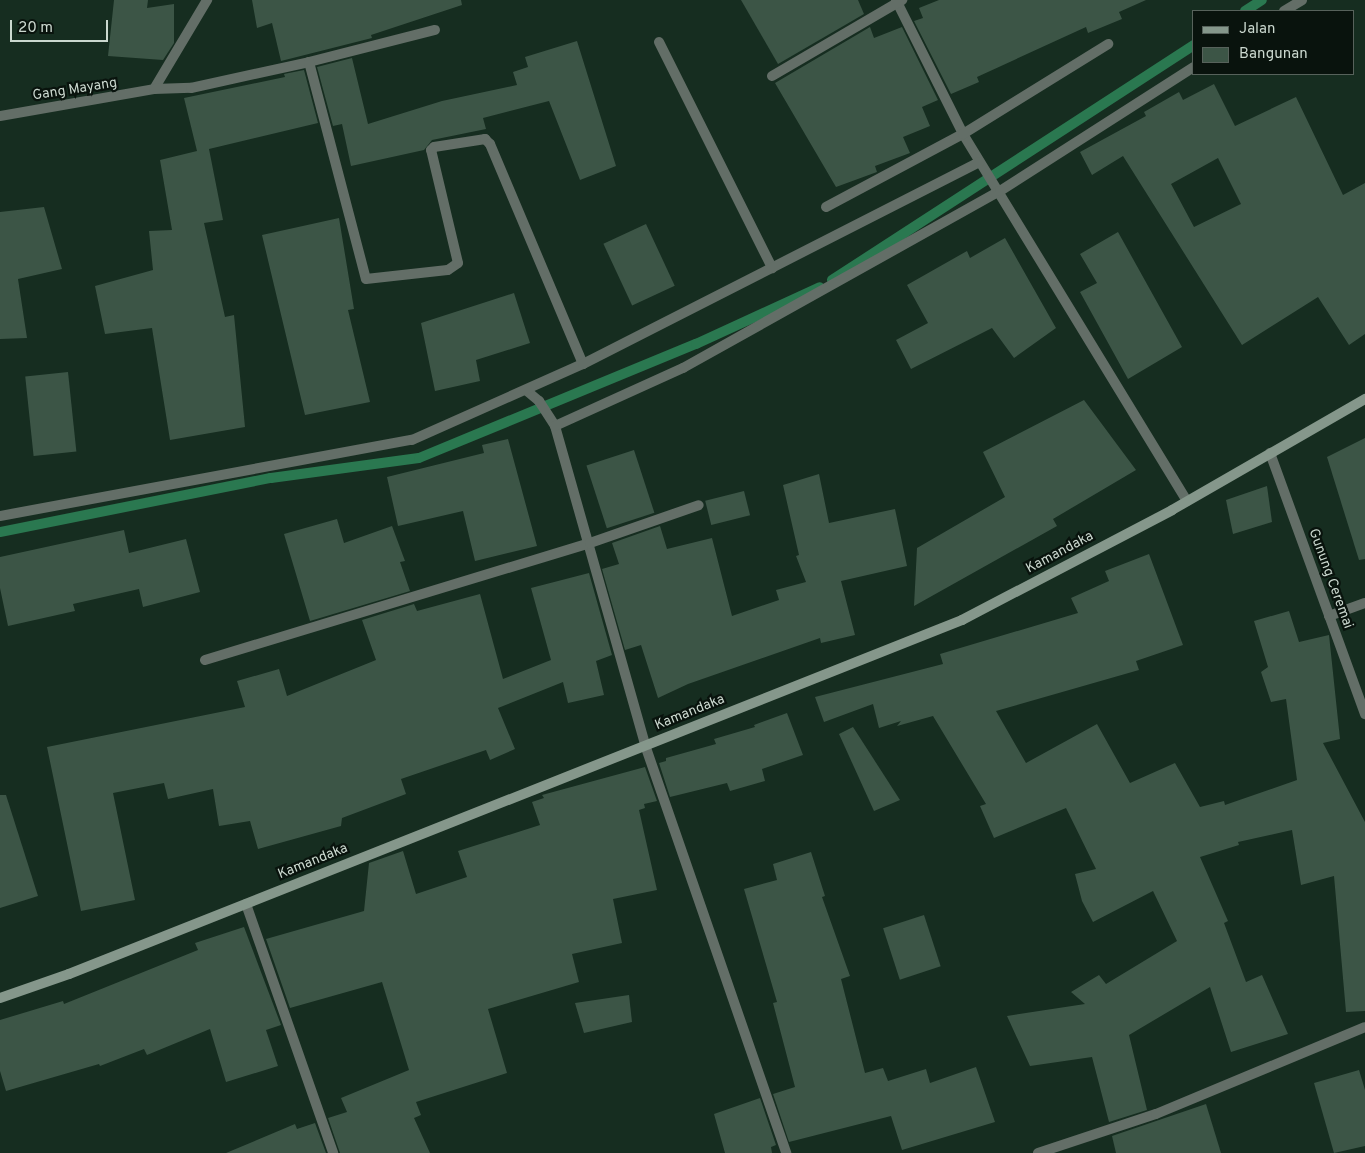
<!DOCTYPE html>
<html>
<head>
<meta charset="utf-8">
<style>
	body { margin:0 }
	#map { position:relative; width:1365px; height:1153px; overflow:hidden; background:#162d20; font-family:Overpass,sans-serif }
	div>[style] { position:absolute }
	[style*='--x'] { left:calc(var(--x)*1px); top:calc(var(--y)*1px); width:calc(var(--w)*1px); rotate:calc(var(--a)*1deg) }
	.stream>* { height:10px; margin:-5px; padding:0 5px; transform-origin:5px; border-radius:5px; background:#2a7850 }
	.building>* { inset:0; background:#3c5546; transform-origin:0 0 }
	.street>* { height:10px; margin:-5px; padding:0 5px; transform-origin:5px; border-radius:5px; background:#636e67 }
	.secondary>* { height:10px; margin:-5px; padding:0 5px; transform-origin:5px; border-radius:5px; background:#85978b }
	span { translate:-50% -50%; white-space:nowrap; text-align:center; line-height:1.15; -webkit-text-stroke:4.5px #09130d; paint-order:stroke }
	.street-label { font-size:14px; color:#cbd8cf }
	.legend { position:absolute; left:1192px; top:10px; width:162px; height:65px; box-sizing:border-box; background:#09130d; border:1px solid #57625b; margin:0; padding:6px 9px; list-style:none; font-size:15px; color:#cbd8cf }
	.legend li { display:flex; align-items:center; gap:10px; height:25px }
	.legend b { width:25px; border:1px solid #57625b }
	.scale { position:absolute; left:10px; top:20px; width:98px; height:22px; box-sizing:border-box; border:2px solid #cbd8cf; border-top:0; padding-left:6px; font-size:15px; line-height:18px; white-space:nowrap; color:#cbd8cf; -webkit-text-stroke:4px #09130d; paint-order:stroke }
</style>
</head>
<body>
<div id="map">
	<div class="stream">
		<i style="--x:1245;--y:11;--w:20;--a:-33"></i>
		<i style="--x:832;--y:280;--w:432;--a:-33"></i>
		<i style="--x:0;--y:532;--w:276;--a:-11.3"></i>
		<i style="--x:271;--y:478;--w:149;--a:-7.7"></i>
		<i style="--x:419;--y:458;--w:300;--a:-22.4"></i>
		<i style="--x:696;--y:344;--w:136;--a:-24.7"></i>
	</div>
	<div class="building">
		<i style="clip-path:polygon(114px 0,148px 0,147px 8px,174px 4px,174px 43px,163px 60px,108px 56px)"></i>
		<i style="clip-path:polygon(252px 0,461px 0,462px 5px,371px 35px,372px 38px,281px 61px,272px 23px,257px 28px)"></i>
		<i style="clip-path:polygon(741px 0,858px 0,864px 14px,778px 64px)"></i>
		<i style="clip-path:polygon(939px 0,1146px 0,1119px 12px,1122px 19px,1088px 33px,1086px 27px,977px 77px,979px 82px,951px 94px,914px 21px,923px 18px,919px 8px)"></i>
		<i style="clip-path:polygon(870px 27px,874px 38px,902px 27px,938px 100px,922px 107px,930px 126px,903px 137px,910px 153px,875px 166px,877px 172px,836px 187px,775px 83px)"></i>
		<i style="clip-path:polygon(577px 41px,616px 166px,580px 180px,549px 101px,483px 118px,486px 129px,432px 140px,424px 150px,351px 166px,342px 124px,333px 126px,317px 67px,352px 58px,368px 124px,442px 101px,517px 85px,513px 72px,528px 67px,525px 57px)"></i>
		<i style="clip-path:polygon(304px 70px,318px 123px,209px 149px,223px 220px,204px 223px,225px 317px,234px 315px,245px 427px,170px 440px,152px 328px,105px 334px,95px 286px,153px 270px,149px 231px,172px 230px,160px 160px,197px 151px,184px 98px,285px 77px,284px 74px)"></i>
		<i style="clip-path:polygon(evenodd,1214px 84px,1235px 126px,1296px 97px,1343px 195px,1365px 183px,1365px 334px,1349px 345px,1318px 297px,1242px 345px,1123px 156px,1092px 175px,1080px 152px,1146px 116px,1144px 112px,1179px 92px,1183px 100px,1214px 84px,1218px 158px,1241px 204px,1194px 227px,1171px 184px,1218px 158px)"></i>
		<i style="clip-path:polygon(44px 207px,62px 269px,18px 279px,27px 338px,0 339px,0 212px)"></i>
		<i style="clip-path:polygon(339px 218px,354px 309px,348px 310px,370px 402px,305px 415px,262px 235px)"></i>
		<i style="left:646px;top:224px;width:68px;height:47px;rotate:65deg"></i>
		<i style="clip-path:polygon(1118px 232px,1182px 347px,1128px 379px,1080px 292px,1097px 283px,1080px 254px)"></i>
		<i style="clip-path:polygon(1005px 238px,1056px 328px,1014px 358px,992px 328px,911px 369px,896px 340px,928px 323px,907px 285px,967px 251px,970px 258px)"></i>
		<i style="clip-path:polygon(514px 293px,530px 343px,476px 360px,480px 381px,435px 391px,421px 323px)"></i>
		<i style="left:68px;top:372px;width:80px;height:43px;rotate:84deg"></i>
		<i style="clip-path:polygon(1084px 400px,1136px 470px,1053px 519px,1057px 526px,914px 606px,917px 548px,1005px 497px,983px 452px)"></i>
		<i style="clip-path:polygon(1365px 438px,1365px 559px,1359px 560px,1327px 457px)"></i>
		<i style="clip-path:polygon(508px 439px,537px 546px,475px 561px,463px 511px,398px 526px,387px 477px,484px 453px,482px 445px)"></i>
		<i style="left:634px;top:450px;width:66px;height:50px;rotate:72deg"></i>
		<i style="clip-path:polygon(819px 474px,829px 523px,895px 509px,907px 566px,841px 581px,855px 635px,821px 643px,820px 638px,688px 684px,658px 698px,641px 645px,625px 650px,602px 569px,619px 564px,612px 543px,660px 526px,667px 549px,712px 538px,732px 616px,779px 600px,776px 590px,806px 582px,796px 556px,799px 555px,783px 485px)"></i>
		<i style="clip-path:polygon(1267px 486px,1272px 522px,1233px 534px,1226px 500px)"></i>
		<i style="left:744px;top:491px;width:25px;height:40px;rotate:76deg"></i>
		<i style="clip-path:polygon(337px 519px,344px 543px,392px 526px,405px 561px,400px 562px,410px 591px,310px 621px,284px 534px)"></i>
		<i style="clip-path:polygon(124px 530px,129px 553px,186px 539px,200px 592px,143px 607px,139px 589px,73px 604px,75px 611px,8px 626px,0 588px,0 557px)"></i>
		<i style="clip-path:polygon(1149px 554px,1183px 645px,1136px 661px,1139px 670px,996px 711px,1026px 763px,1097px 724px,1130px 783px,1175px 763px,1200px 807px,1224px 801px,1225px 805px,1297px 780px,1286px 699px,1271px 702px,1261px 672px,1268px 667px,1254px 621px,1289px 611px,1299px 642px,1329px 635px,1340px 739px,1323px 743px,1365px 822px,1365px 1011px,1346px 1012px,1334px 876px,1301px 885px,1292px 830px,1238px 842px,1239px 845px,1200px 857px,1228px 921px,1224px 923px,1246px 982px,1262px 975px,1288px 1034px,1231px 1052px,1210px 987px,1129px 1035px,1147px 1110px,1109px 1122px,1092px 1057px,1030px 1066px,1007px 1016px,1085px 1004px,1071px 992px,1099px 975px,1106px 984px,1177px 941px,1153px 891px,1093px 922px,1082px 901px,1075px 874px,1096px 869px,1066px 808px,994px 838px,980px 806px,986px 804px,933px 716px,897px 726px,901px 721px,879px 728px,873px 704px,824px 722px,815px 697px,943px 664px,940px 654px,1078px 613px,1071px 598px,1109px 581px,1105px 571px)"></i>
		<i style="clip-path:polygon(589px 573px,612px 655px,596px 661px,604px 695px,568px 703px,563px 682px,498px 708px,515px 749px,490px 760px,486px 750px,401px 779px,406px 794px,342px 818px,341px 826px,258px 849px,250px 821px,219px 826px,213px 789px,168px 799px,164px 783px,113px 793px,135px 900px,81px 911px,47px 747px,245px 707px,237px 681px,279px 669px,287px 696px,376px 660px,362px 620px,414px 604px,417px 611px,480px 594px,503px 679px,551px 660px,531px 588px)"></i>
		<i style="clip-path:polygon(787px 713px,803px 755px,762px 769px,765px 781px,730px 791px,727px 783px,670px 797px,659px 763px,666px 761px,666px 758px,716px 744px,714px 739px,755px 727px,754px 725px)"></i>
		<i style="clip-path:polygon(853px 727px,900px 800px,874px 811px,839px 734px)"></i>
		<i style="clip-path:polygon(645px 767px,657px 801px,644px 804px,645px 808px,639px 810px,657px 890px,613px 899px,622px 943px,572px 954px,579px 982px,488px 1009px,507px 1073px,416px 1102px,421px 1115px,414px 1118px,430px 1153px,340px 1153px,328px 1118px,347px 1112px,341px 1098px,409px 1070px,382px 982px,290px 1008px,266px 939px,364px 911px,369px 863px,403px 851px,416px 894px,467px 877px,458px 851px,540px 825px,532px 802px,544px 798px,542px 795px)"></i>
		<i style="clip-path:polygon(0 795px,6px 795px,38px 896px,0 908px)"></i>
		<i style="clip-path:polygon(811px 852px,825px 896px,822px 897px,850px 976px,841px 979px,865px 1073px,883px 1068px,888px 1081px,926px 1069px,930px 1083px,976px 1067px,995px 1122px,902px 1150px,891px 1116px,789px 1142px,773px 1094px,795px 1087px,773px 1003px,777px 1002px,744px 889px,777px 880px,773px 864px)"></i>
		<i style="left:924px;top:915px;width:54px;height:43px;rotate:72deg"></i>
		<i style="clip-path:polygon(244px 927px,281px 1025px,266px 1030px,278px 1066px,226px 1082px,210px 1029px,147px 1055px,144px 1049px,100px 1066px,99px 1064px,6px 1091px,0 1071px,0 1020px,63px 1001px,64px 1004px,198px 950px,195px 943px)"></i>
		<i style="clip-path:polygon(629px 995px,632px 1022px,584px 1033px,575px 1003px)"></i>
		<i style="clip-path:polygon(1359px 1070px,1365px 1090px,1365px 1146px,1334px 1153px,1314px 1083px)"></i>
		<i style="clip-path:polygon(760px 1098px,776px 1145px,771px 1147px,772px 1153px,725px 1153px,714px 1114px)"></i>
		<i style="clip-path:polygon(1206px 1104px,1221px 1153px,1116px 1153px,1112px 1136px)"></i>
		<i style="clip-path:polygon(315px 1123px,326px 1153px,226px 1153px,295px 1124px,297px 1129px)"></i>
	</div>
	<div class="street">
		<i style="--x:896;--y:0;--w:150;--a:63.4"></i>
		<i style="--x:963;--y:134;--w:430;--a:58.6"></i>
		<i style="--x:1284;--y:11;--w:21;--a:-31"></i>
		<i style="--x:659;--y:42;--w:253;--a:63.4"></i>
		<i style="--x:309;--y:62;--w:130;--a:-14.3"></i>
		<i style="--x:772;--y:76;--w:151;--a:-30.3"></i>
		<i style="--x:154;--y:89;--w:104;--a:-59.2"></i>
		<i style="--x:0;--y:116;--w:156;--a:-9.9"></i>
		<i style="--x:154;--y:89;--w:37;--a:-2"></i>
		<i style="--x:191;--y:88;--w:121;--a:-12.4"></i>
		<i style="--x:309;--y:62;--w:224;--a:75.3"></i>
		<i style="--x:366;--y:279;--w:82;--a:-6.3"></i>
		<i style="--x:448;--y:270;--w:12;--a:-35"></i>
		<i style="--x:458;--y:263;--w:116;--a:-103.4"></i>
		<i style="--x:431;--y:150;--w:4;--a:-45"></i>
		<i style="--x:434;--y:147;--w:52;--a:-8.9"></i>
		<i style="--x:485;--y:139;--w:7;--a:45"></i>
		<i style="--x:490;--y:144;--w:239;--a:67.1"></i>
		<i style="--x:826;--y:207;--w:155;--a:-28.1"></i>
		<i style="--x:963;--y:134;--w:171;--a:-31.8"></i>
		<i style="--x:527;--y:391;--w:16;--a:40"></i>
		<i style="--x:539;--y:401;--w:30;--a:57"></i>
		<i style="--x:555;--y:426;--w:331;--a:74.2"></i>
		<i style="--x:645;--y:745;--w:432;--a:70.9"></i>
		<i style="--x:555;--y:426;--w:141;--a:-24.4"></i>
		<i style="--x:683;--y:368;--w:363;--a:-29.2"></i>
		<i style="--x:1000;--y:191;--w:230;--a:-32.6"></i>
		<i style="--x:1270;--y:453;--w:278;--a:70"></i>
		<i style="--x:0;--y:516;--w:419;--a:-10.5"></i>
		<i style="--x:412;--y:440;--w:187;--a:-24"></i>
		<i style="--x:583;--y:364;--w:445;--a:-27"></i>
		<i style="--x:1329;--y:616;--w:38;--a:-20"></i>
		<i style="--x:205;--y:660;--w:402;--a:-16.9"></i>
		<i style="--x:590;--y:543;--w:115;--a:-19.2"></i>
		<i style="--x:246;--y:904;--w:264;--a:70.7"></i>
		<i style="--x:1038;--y:1153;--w:124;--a:-18.3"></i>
		<i style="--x:1156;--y:1114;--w:226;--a:-22.6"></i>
	</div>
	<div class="secondary">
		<i style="--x:0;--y:998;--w:73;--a:-19.2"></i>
		<i style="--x:69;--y:974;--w:961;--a:-21.62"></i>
		<i style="--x:962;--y:620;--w:237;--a:-27.6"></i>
		<i style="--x:1172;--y:510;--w:223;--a:-29.9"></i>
	</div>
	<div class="street-label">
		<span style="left:75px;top:90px;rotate:-9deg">Gang Mayang</span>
		<span style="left:1060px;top:553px;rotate:-28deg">Kamandaka</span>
		<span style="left:1330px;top:579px;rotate:70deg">Gunung Ceremai</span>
		<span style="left:690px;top:713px;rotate:-22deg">Kamandaka</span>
		<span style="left:313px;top:862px;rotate:-22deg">Kamandaka</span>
	</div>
	<ul class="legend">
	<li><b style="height:6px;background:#85978b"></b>Jalan</li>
	<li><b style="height:14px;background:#3c5546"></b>Bangunan</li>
	</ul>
	<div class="scale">20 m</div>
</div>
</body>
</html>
